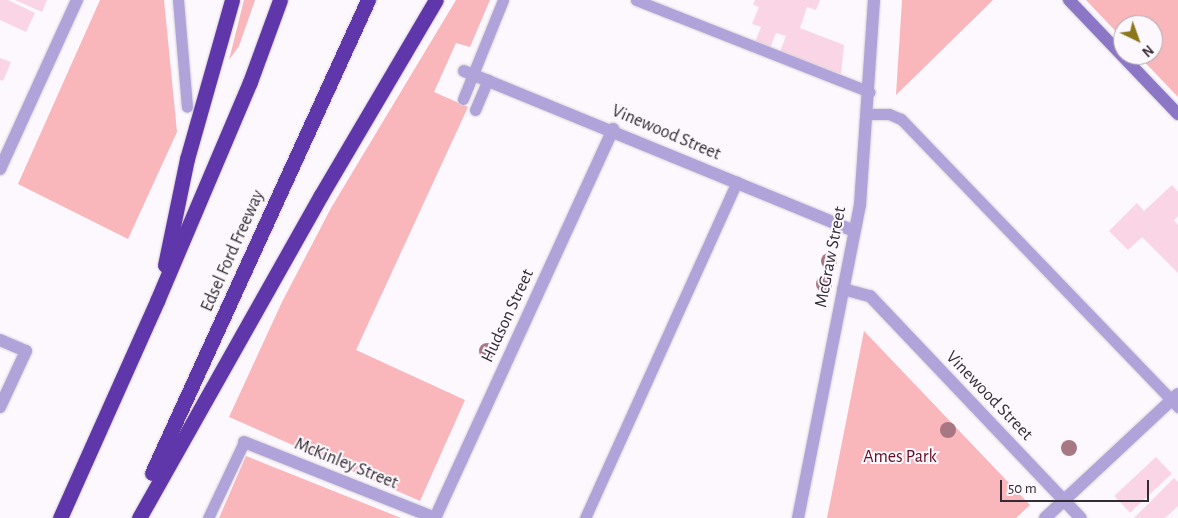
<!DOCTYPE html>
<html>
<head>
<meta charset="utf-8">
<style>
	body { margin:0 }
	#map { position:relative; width:1178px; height:518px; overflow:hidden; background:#fcf8fd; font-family:"Alegreya Sans",sans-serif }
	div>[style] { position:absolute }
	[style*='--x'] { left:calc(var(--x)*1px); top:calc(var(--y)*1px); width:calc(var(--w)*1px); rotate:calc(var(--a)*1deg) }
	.green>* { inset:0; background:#f9b6bb }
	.building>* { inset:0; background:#f9d5e5; transform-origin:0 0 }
	.roads { filter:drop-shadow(0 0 1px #d8d3d9) drop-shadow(0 0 1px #d8d3d9) }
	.service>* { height:11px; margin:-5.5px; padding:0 5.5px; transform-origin:5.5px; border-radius:5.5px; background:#afa3d9 }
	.minor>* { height:12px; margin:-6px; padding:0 6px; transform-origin:6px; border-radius:6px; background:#afa3d9 }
	.tertiary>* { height:12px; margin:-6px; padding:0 6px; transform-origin:6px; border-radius:6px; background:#afa3d9 }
	.secondary>* { height:12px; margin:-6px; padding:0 6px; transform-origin:6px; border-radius:6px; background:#8c77c6 }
	.motorway>* { height:15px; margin:-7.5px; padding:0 7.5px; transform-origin:7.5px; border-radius:7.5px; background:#6037aa }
	.trees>* { width:16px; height:16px; margin:-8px; border-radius:50%; background:#a77784 }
	span { translate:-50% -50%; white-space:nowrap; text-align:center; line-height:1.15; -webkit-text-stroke:4px #fcf8fd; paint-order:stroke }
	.street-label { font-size:18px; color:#332c34 }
	.park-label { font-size:18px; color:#620e21 }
	.north { position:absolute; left:1113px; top:15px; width:50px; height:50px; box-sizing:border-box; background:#fcf8fd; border:1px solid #aca6ad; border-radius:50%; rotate:138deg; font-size:14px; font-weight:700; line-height:20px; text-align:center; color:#332c34 }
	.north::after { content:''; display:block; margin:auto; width:18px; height:22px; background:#8d771b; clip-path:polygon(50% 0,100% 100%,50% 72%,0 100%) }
	.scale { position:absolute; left:1000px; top:480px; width:149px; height:22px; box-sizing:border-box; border:2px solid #332c34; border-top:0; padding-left:6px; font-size:15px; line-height:18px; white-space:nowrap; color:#332c34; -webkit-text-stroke:4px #fcf8fd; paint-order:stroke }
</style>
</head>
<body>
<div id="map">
	<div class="green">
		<i style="clip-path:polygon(100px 0,164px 0,177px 132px,128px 239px,18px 184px)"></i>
		<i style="clip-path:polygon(244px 0,255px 0,239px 46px,229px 60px)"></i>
		<i style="clip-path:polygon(456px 0,490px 0,470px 47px,456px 43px,434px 92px,468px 107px,356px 350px,465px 400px,420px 501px,229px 417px,282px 302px,331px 208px)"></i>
		<i style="clip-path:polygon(902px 0,993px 0,896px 95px)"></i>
		<i style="clip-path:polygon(1086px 0,1178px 0,1178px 97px,1138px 55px,1153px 55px,1153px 25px,1123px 25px,1123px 39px)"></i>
		<i style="clip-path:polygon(864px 331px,1030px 505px,1016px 518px,827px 518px)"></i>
		<i style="clip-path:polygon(246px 456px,401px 518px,219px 518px)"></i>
	</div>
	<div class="building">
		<i style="clip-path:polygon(0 0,8px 0,35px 13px,26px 32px,0 20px)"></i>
		<i style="clip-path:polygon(15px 0,47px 0,42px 12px)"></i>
		<i style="clip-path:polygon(755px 0,820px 0,816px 10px,807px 7px,800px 28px,844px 45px,841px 74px,780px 52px,786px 36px,776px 33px,770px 48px,755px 42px,761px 27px,752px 24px,759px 7px,753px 5px)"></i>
		<i style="clip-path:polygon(0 58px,11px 62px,3px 81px,0 80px)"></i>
		<i style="clip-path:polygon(1172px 185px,1178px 192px,1178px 216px,1174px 220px,1178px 225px,1178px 273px,1142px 237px,1128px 250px,1109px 231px,1137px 203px,1144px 211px)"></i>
		<i style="left:1156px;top:457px;width:23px;height:57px;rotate:47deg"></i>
		<i style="clip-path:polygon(1174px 478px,1178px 482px,1178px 506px,1165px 518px,1134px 518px)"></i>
	</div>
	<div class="roads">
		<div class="service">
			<i style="--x:178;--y:0;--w:107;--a:85.2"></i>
			<i style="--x:636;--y:0;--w:251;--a:21.5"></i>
			<i style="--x:463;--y:99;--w:107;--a:-68"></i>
			<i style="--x:475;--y:110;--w:33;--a:-67"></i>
			<i style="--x:868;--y:114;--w:21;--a:0"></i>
			<i style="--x:889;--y:114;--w:13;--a:23"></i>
			<i style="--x:901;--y:119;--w:400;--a:46.1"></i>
			<i style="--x:208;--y:518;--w:84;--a:-64.7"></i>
			<i style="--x:585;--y:518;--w:369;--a:-65.7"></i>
		</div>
		<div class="minor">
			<i style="--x:464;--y:71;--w:422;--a:22.3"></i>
			<i style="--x:0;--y:169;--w:186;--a:-65.5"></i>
			<i style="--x:843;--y:289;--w:28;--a:15"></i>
			<i style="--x:870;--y:296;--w:306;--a:46.5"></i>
			<i style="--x:0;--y:340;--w:28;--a:23"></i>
			<i style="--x:26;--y:351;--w:62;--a:114.9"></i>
			<i style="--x:244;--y:442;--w:206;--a:21.7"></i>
			<i style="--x:435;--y:518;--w:428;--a:-65.4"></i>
			<i style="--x:1045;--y:518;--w:182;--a:-43"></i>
		</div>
		<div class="tertiary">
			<i style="--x:798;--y:518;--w:319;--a:-78.8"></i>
			<i style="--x:860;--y:205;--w:205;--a:-86.1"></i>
		</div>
		<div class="secondary">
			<i style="--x:1069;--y:0;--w:158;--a:46.3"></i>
		</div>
		<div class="motorway">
			<i style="--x:165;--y:265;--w:108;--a:-78.3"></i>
			<i style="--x:187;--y:159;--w:165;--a:-74.2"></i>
			<i style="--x:152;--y:473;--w:520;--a:-65.46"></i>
			<i style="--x:60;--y:518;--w:238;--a:-65.9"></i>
			<i style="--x:157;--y:301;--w:238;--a:-67"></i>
			<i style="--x:250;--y:82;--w:87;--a:-69.9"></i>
			<i style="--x:139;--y:518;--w:371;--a:-60.6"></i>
			<i style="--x:321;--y:195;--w:226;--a:-59.5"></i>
		</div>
	</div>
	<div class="trees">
		<i style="left:829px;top:261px"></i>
		<i style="left:824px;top:284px"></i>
		<i style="left:487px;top:351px"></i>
		<i style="left:948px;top:430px"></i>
		<i style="left:1069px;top:448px"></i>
	</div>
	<div class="street-label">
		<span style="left:666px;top:133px;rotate:23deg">Vinewood Street</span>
		<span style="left:233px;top:251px;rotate:-66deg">Edsel Ford Freeway</span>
		<span style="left:831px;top:257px;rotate:-79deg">McGraw Street</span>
		<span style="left:508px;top:316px;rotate:-65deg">Hudson Street</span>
		<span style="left:989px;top:396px;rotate:46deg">Vinewood Street</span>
		<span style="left:346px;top:464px;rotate:22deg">McKinley Street</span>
	</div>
	<div class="park-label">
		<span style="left:900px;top:457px">Ames Park</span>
	</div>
	<div class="north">N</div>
	<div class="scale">50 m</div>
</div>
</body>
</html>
